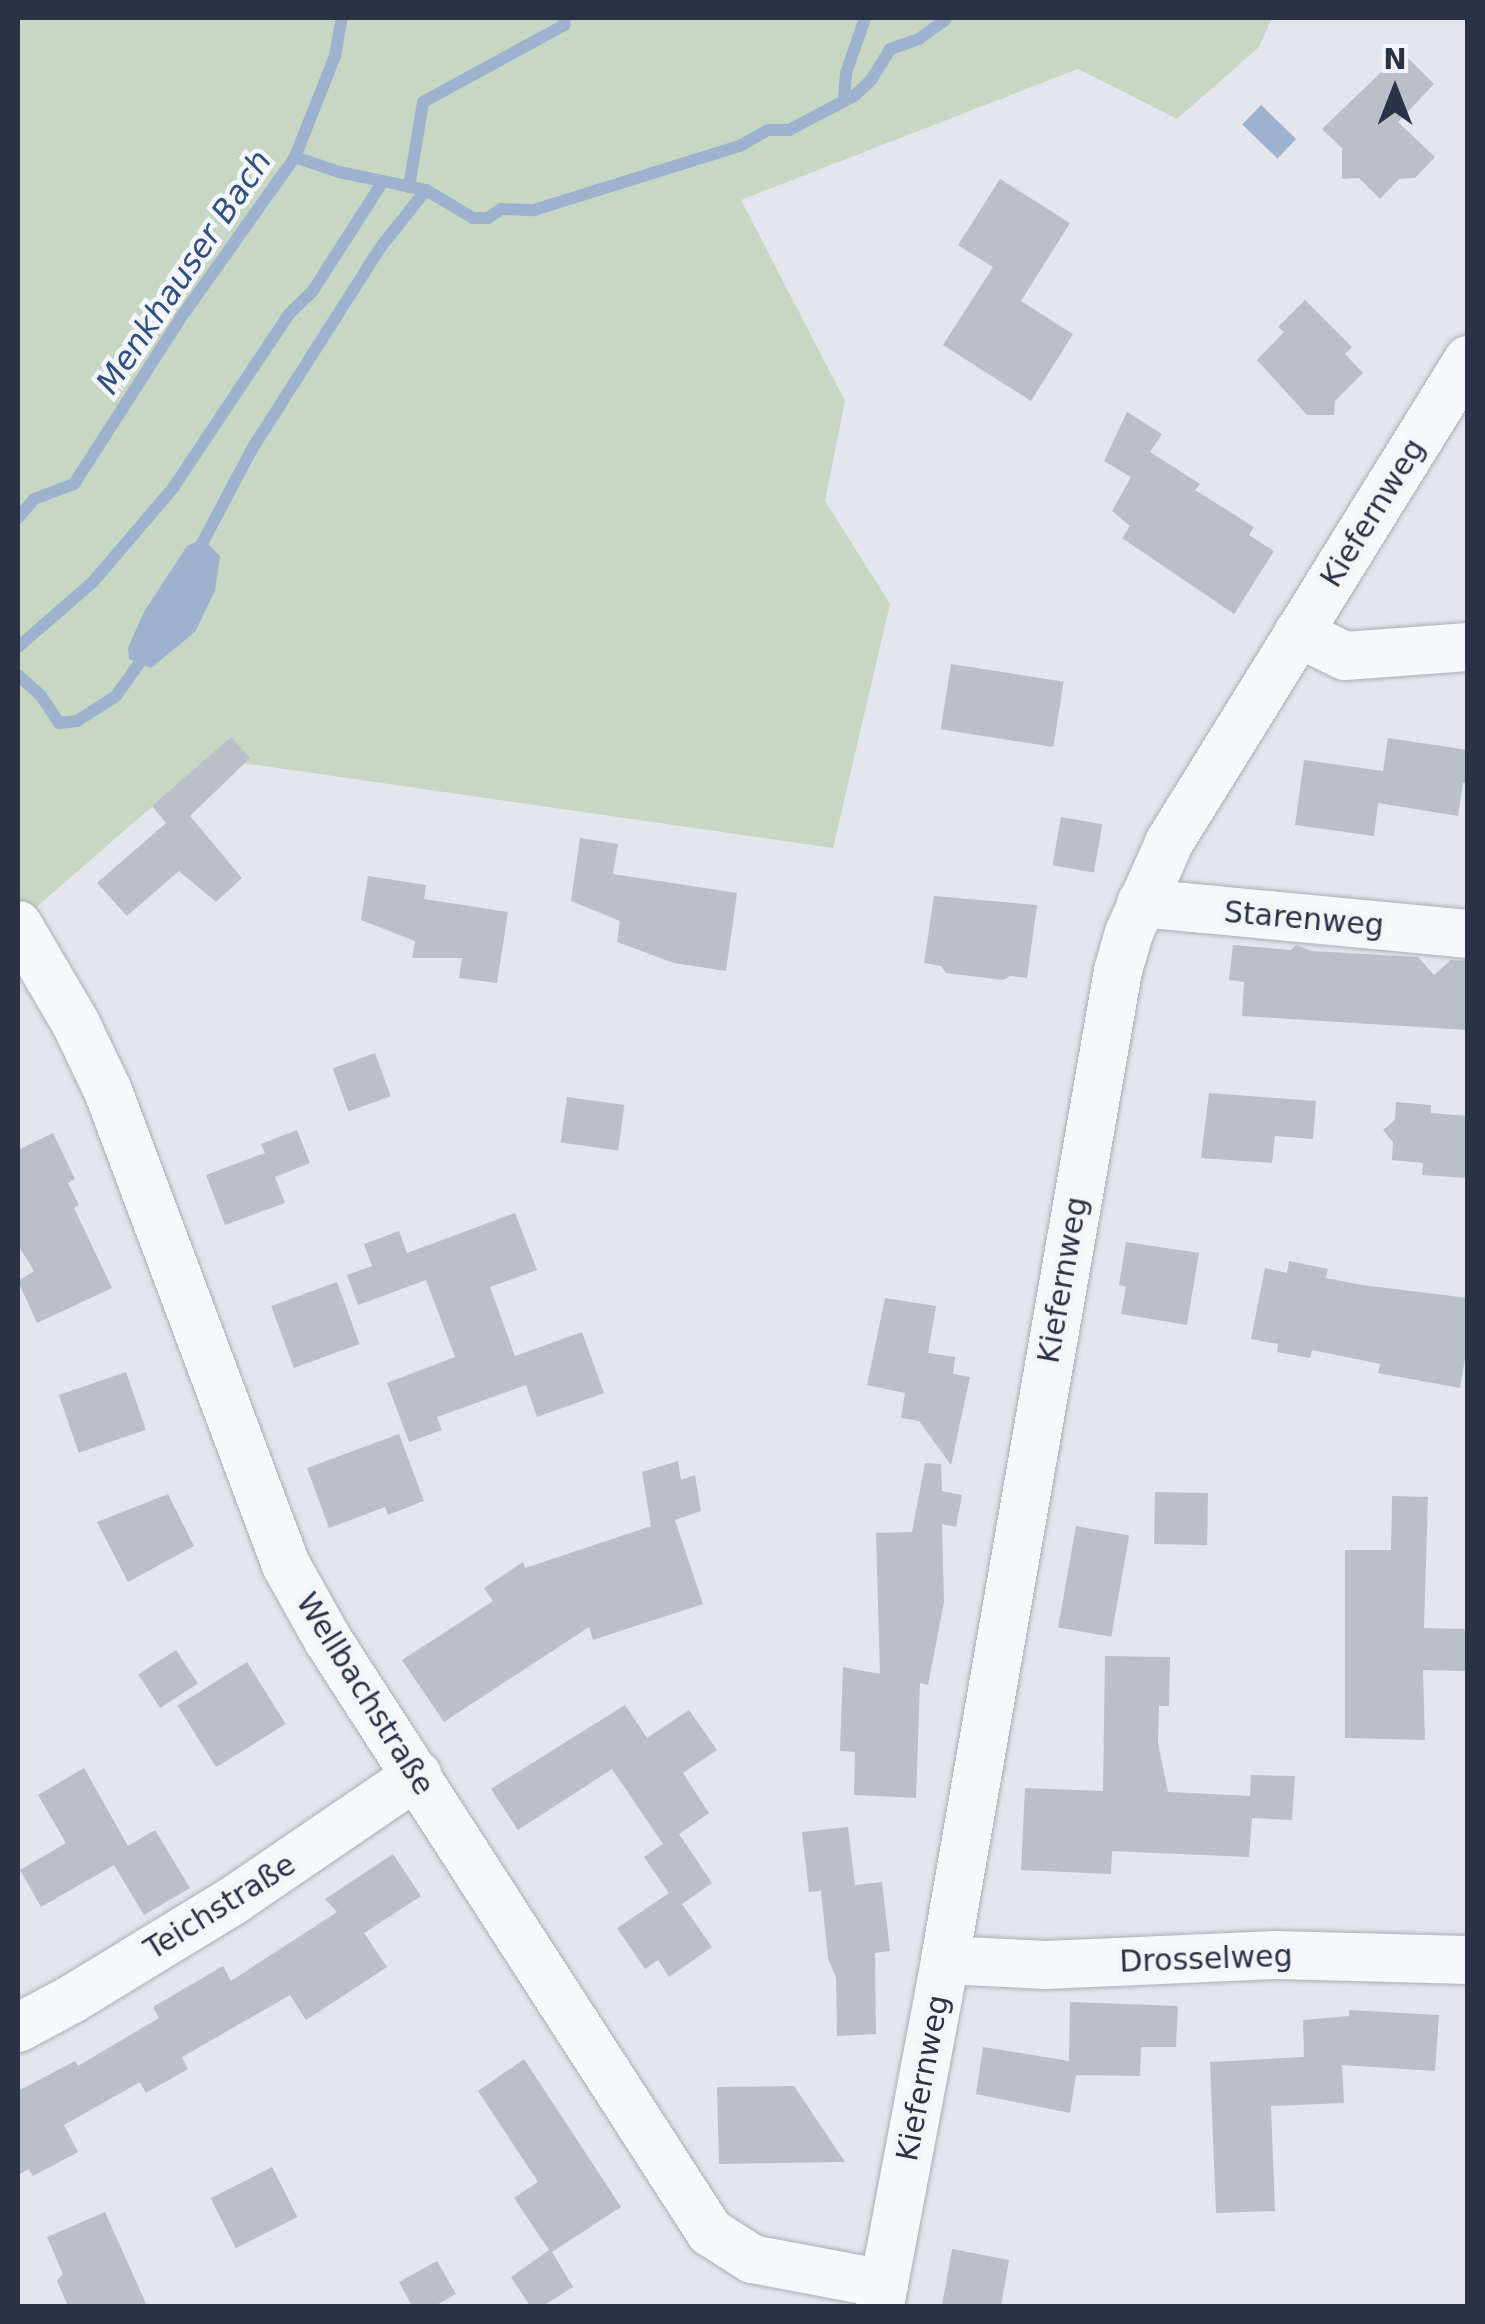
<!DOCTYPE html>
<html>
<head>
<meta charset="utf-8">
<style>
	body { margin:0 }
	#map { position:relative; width:1485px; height:2324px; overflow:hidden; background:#e3e6ec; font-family:"DejaVu Sans",sans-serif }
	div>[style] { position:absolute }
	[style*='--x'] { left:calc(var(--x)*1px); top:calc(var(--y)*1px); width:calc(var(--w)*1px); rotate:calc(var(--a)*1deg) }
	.green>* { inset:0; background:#c8d6c4 }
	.water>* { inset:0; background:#9db2ce; transform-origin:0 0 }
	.stream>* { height:12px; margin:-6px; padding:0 6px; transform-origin:6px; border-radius:6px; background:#9db2ce }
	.building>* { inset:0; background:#babfca; transform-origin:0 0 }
	.roads { filter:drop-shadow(0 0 2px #a8adb7) drop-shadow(0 0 2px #a8adb7) }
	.minor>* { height:48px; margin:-24px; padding:0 24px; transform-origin:24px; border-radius:24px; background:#f6f8fa }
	span { translate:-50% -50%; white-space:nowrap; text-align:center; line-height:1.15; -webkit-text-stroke:9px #f3f5f9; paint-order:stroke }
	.street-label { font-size:30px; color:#2a3346 }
	.water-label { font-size:32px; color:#314f7c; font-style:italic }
	.frame { position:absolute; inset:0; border:20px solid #2a3346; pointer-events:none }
	.north { position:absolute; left:1345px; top:40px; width:100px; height:100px; -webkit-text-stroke:8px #f3f5f9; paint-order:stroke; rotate:0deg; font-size:28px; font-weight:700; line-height:40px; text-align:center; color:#2a3346 }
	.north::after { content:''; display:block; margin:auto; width:35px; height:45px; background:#2a3346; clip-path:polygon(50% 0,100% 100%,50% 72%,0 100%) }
</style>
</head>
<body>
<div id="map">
	<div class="green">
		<i style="clip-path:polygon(18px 18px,1272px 18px,1259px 47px,1177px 119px,1078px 69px,741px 200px,845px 401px,825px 501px,890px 604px,833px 848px,208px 758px,18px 923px)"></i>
	</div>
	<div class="water">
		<i style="left:1261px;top:105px;width:49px;height:27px;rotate:44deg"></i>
		<i style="clip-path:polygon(203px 539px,220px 556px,215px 591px,195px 632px,151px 668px,129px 659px,128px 648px,144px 612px,187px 546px)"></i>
	</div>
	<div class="stream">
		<i style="--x:844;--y:97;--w:24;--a:-85"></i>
		<i style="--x:846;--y:73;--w:58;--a:-70.9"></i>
		<i style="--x:295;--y:157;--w:46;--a:18.8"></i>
		<i style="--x:339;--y:172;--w:89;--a:11.7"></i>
		<i style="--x:426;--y:190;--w:55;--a:30.8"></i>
		<i style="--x:473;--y:218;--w:15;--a:0"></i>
		<i style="--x:488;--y:218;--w:16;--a:-35"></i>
		<i style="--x:501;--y:209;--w:33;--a:2"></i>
		<i style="--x:534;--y:210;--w:216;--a:-17.3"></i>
		<i style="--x:740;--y:146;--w:32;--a:-30"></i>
		<i style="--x:768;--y:130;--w:21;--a:0"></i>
		<i style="--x:789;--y:130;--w:73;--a:-27.6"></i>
		<i style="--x:854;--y:96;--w:23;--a:-43"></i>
		<i style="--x:871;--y:80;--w:36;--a:-58"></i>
		<i style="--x:890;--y:49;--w:31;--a:-19"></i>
		<i style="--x:919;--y:39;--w:32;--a:-36"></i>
		<i style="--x:409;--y:187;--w:86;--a:-80.6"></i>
		<i style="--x:423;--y:102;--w:161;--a:-28.6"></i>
		<i style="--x:564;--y:25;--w:7;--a:-82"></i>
		<i style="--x:18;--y:518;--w:25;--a:-50"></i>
		<i style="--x:34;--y:499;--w:43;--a:-20.6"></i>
		<i style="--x:74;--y:484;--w:200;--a:-57.3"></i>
		<i style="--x:182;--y:316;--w:195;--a:-54.6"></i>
		<i style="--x:295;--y:157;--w:109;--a:-68.4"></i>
		<i style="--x:335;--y:56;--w:39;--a:-80"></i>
		<i style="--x:198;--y:551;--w:115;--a:-62.1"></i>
		<i style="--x:252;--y:449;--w:238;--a:-57.5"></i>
		<i style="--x:380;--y:248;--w:74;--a:-51.6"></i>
		<i style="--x:18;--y:647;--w:98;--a:-40.9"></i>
		<i style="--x:92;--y:583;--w:125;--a:-49.5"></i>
		<i style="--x:173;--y:488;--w:209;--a:-56.3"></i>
		<i style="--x:289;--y:314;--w:32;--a:-44"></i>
		<i style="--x:312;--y:292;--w:130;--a:-57.3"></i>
		<i style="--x:18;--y:675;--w:31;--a:42"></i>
		<i style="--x:41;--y:696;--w:32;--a:56"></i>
		<i style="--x:59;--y:723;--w:18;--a:-6"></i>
		<i style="--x:77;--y:721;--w:46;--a:-32.7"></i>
		<i style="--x:116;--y:696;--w:57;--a:-54.9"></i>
	</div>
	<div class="building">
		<i style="clip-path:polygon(1402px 52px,1434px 84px,1398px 122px,1435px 157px,1415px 178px,1399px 179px,1380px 199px,1359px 178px,1342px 179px,1342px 148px,1322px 129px)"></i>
		<i style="clip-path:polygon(1000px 179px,1070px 223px,1021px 301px,1073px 334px,1031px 401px,943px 345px,993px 267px,958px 245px)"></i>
		<i style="clip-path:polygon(1305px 300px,1352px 347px,1345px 354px,1363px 373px,1335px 401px,1334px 415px,1307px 415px,1257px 360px,1284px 332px,1278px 327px)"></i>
		<i style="clip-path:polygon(1127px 412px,1162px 434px,1150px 452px,1200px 484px,1195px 490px,1254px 527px,1249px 535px,1274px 551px,1234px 614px,1122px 538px,1130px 526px,1112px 511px,1131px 477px,1104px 461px)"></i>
		<i style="left:951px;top:664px;width:114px;height:66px;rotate:9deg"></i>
		<i style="clip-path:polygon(231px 737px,250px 758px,190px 816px,242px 878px,216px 902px,179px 871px,127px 916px,97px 883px,166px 823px,152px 806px)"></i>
		<i style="clip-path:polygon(1388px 738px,1468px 750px,1468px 783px,1463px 783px,1458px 816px,1378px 803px,1374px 836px,1295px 825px,1304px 760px,1383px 771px)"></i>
		<i style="left:1061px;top:817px;width:42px;height:49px;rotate:10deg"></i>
		<i style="clip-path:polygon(580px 838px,618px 844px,613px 874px,737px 893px,726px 971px,674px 963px,617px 942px,620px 921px,571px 901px)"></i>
		<i style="clip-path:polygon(368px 876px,426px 885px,424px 899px,508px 912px,497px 983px,459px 978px,462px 958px,412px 958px,415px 941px,361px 920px)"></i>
		<i style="clip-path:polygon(934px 896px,1037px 905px,1027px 978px,1010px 976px,1003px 980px,946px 973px,941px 966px,924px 963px)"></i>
		<i style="clip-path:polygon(1233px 945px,1291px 950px,1296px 945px,1312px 951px,1418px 957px,1434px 975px,1451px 960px,1468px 961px,1468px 1030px,1242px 1016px,1244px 982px,1229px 980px)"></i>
		<i style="left:375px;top:1053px;width:46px;height:45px;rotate:70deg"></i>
		<i style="clip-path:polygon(1209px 1093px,1316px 1101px,1313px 1139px,1275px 1136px,1272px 1163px,1201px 1158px)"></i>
		<i style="left:567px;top:1097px;width:58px;height:46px;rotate:8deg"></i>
		<i style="clip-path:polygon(1396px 1102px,1431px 1105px,1431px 1113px,1468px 1116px,1468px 1178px,1422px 1175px,1423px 1163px,1392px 1160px,1393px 1142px,1383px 1130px,1395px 1120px)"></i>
		<i style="clip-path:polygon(297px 1130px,310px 1163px,275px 1177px,285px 1203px,225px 1225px,206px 1175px,265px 1153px,261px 1144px)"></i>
		<i style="clip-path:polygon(53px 1133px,75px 1179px,68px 1183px,79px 1205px,74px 1208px,112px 1288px,37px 1323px,18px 1281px,34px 1271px,18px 1245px,18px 1150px)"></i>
		<i style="clip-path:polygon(515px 1213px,537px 1270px,490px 1287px,515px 1356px,582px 1332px,604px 1393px,537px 1417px,526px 1385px,437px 1417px,442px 1430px,409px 1442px,387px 1383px,455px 1357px,426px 1280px,358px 1305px,347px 1275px,372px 1266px,364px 1244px,399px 1231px,407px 1253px)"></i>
		<i style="clip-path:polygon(1126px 1242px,1199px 1253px,1187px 1325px,1121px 1314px,1126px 1287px,1119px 1285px)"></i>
		<i style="clip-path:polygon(1289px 1261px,1328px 1269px,1326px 1278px,1362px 1285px,1468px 1298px,1468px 1342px,1460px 1388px,1378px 1373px,1380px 1364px,1312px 1350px,1310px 1358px,1277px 1352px,1278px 1344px,1251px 1339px,1265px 1268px,1287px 1273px)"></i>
		<i style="left:337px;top:1282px;width:66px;height:70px;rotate:70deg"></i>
		<i style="clip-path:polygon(885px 1298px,936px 1306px,928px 1353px,955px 1357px,953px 1374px,970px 1377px,951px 1465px,919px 1421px,901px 1418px,905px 1393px,867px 1385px)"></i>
		<i style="left:126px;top:1372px;width:61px;height:71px;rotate:71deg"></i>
		<i style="clip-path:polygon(399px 1434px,424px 1501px,388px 1515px,385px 1507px,329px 1528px,307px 1468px)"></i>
		<i style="clip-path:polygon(678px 1461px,681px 1480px,695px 1475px,701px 1511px,675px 1520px,703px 1604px,593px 1640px,589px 1627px,444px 1722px,402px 1660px,493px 1601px,484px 1588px,523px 1562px,525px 1568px,651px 1526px,642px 1472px)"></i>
		<i style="clip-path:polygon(925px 1463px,941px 1464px,942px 1491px,962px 1495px,956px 1527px,942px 1524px,944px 1602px,928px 1685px,920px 1683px,916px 1798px,854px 1795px,855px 1752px,840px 1751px,843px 1667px,880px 1674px,876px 1533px,912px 1532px)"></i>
		<i style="left:1155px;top:1492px;width:53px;height:52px;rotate:1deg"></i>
		<i style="clip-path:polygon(168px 1494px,194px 1546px,128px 1582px,97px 1522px)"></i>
		<i style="clip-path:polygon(1392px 1496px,1428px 1497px,1424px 1628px,1468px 1629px,1468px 1671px,1423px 1670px,1425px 1740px,1345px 1738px,1345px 1550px,1391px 1550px)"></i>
		<i style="left:1076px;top:1526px;width:54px;height:103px;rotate:10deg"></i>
		<i style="left:176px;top:1650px;width:40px;height:45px;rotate:57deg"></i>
		<i style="clip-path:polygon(1105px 1656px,1170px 1657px,1169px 1706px,1159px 1706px,1158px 1743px,1168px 1792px,1250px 1796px,1251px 1775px,1295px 1776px,1292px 1820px,1252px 1818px,1249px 1857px,1112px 1851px,1111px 1874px,1021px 1870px,1025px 1788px,1103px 1791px)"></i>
		<i style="left:247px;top:1662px;width:73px;height:82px;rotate:58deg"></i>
		<i style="clip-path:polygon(625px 1705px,647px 1738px,689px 1710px,717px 1750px,683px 1773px,709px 1813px,679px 1834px,712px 1883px,682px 1904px,712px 1947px,669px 1977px,658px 1960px,645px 1969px,617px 1928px,669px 1893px,644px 1857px,663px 1844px,612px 1769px,518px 1830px,491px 1789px)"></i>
		<i style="clip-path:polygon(84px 1768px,128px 1846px,155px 1830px,190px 1888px,144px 1915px,114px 1865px,41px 1907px,20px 1870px,66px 1843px,38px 1795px)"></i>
		<i style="clip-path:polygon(848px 1827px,855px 1885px,882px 1882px,890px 1951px,875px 1953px,876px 2034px,837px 2036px,836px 1978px,828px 1958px,821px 1891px,809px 1892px,802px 1832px)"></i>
		<i style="clip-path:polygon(393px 1854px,421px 1896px,364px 1933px,387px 1967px,306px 2020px,290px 1995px,182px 2057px,188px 2069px,146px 2093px,140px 2082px,64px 2125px,78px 2152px,33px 2176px,29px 2169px,18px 2175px,18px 2091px,75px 2061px,78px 2066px,159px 2018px,153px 2007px,223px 1966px,231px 1981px,337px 1912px,325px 1899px)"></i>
		<i style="clip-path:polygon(1070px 2002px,1178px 2006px,1176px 2047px,1141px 2047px,1140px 2076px,1076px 2075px,1070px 2113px,976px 2094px,983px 2047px,1069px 2061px)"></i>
		<i style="clip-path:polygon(1349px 2010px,1439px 2015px,1435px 2071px,1342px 2065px,1344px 2103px,1271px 2106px,1275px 2211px,1216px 2213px,1210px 2062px,1304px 2057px,1303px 2020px,1349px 2016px)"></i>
		<i style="clip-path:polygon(524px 2059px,621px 2207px,552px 2252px,573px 2287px,543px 2306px,530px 2306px,511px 2277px,549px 2250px,514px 2198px,538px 2182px,478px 2091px)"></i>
		<i style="clip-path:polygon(794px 2086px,845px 2162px,719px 2164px,717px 2087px)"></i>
		<i style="left:272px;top:2167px;width:56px;height:69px;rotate:63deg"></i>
		<i style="clip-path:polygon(105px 2212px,147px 2306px,68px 2306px,57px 2281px,63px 2274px,47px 2237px)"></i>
		<i style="clip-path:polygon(952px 2249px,1009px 2260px,1001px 2306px,942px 2306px)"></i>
		<i style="clip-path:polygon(437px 2261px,456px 2294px,435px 2306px,412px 2306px,399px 2282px)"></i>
	</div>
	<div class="roads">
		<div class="minor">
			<i style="--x:1298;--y:633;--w:52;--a:26.1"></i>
			<i style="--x:1345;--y:656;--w:123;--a:-4.2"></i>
			<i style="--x:1141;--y:903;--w:328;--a:5.4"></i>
			<i style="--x:18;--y:925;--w:113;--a:59.6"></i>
			<i style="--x:75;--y:1022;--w:76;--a:64.4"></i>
			<i style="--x:108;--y:1091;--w:506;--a:69.42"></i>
			<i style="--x:286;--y:1565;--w:86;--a:60.8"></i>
			<i style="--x:328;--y:1640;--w:705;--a:57.17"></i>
			<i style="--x:710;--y:2232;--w:50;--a:32.7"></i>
			<i style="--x:752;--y:2259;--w:134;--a:10.7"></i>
			<i style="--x:884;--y:2284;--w:22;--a:100"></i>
			<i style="--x:945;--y:1960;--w:101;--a:2.8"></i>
			<i style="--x:1046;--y:1965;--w:230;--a:-2.5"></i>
			<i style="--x:1276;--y:1955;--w:192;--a:1.5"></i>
			<i style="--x:18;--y:2028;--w:61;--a:-28.2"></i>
			<i style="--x:72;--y:1999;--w:190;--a:-31.4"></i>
			<i style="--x:234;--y:1900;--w:222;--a:-34.3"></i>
			<i style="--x:884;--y:2284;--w:330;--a:-79.3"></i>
			<i style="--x:945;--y:1960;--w:1004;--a:-80.08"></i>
			<i style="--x:1118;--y:971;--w:40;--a:-74"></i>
			<i style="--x:1129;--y:933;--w:101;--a:-66"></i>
			<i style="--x:1170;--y:841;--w:566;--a:-58.22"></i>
		</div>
	</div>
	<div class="street-label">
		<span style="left:1373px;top:513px;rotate:-58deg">Kiefernweg</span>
		<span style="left:1304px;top:919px;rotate:5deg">Starenweg</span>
		<span style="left:1063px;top:1280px;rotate:-80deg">Kiefernweg</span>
		<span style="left:365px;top:1694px;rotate:58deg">Wellbachstraße</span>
		<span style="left:220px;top:1907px;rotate:-32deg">Teichstraße</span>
		<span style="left:1206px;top:1959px;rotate:-2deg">Drosselweg</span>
		<span style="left:923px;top:2078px;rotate:-79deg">Kiefernweg</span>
	</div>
	<div class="water-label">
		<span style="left:184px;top:272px;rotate:-56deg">Menkhauser Bach</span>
	</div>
	<div class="frame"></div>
	<div class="north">N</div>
</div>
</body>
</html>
